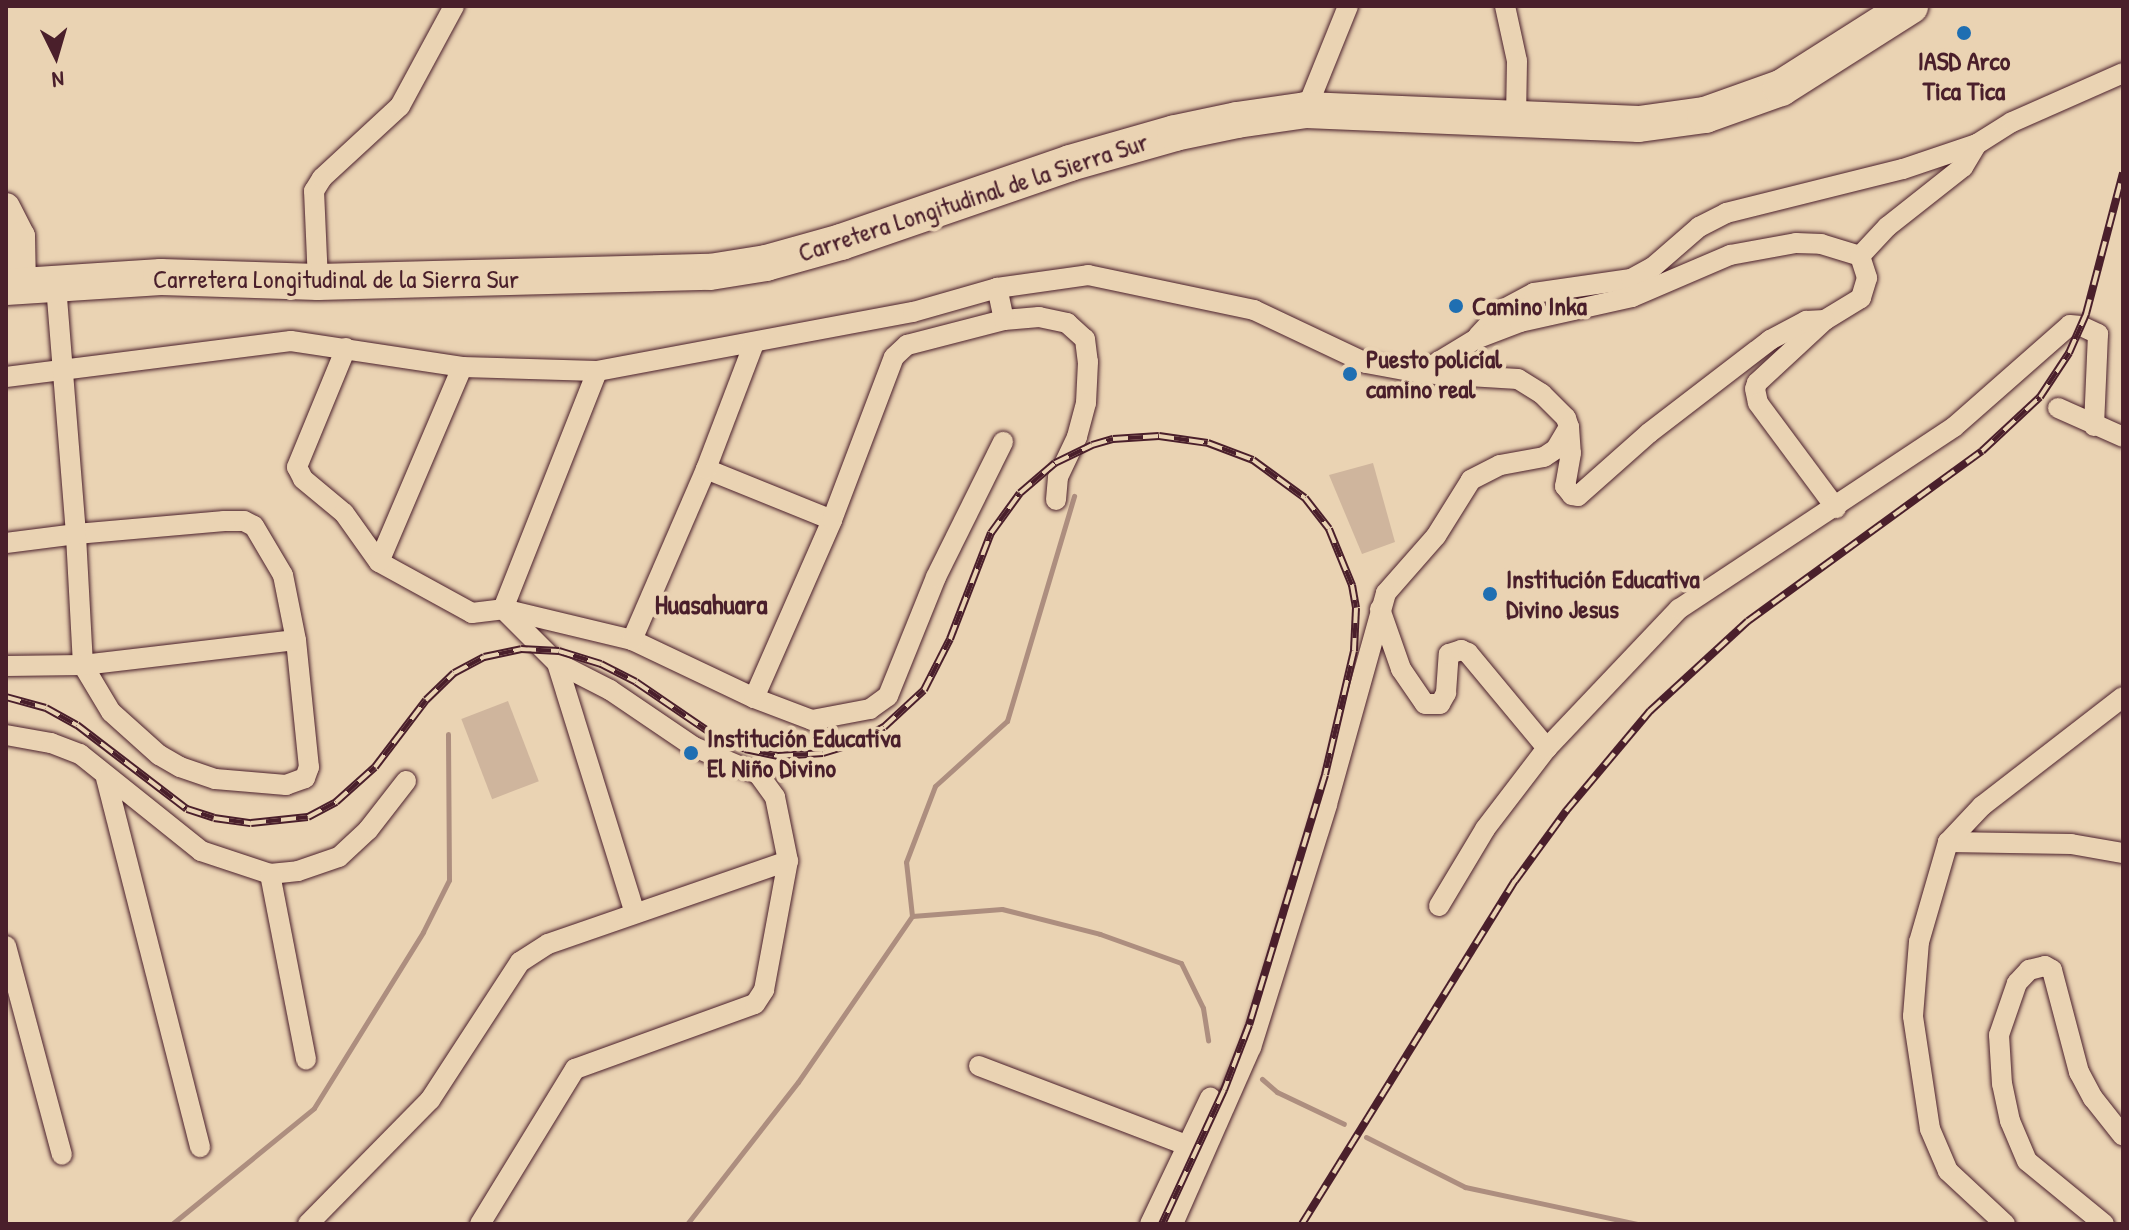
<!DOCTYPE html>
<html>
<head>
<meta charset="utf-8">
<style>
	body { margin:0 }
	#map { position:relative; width:2129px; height:1230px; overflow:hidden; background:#ead3b3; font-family:"Patrick Hand",sans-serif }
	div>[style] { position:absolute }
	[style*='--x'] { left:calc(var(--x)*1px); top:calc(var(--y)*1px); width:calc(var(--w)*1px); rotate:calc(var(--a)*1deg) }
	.green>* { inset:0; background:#cfb59d; transform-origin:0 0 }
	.stream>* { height:5px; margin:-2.5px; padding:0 2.5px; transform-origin:2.5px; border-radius:2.5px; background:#ad8e7f }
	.roads { filter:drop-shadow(0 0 2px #4a1f2b) drop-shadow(0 0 2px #4a1f2b) }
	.street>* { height:20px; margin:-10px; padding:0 10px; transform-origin:10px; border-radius:10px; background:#ead3b3 }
	.secondary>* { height:28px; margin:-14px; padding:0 14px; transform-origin:14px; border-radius:14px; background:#ead3b3 }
	.highway>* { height:36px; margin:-18px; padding:0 18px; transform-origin:18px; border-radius:18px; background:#ead3b3 }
	.rail>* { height:8px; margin-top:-4px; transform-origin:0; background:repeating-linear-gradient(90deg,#ead3b3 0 15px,#4a1f2b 0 30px); box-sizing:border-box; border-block:2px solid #4a1f2b }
	.dots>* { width:22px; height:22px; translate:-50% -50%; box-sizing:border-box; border:4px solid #ead3b3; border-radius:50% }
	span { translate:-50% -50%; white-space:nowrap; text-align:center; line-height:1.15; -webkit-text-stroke:8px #ead3b3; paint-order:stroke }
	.poi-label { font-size:26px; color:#4a1f2b; font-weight:700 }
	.left { translate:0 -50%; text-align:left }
	.street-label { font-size:26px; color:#4a1f2b }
	.neighbourhood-label { font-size:28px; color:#4a1f2b; font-weight:700 }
	.frame { position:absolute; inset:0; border:8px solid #4a1f2b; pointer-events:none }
	.north { position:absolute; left:16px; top:16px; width:80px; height:80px; -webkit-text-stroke:6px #ead3b3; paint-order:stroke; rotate:175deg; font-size:22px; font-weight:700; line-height:32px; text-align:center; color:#4a1f2b }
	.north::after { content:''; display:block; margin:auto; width:28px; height:36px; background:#4a1f2b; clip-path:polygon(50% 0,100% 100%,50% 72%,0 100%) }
</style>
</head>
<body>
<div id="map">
	<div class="green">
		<i style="clip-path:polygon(1373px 463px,1395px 542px,1362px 554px,1329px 475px)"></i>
		<i style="left:508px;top:701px;width:86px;height:50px;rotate:69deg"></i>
	</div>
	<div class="stream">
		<i style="--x:912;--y:916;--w:90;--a:-4.4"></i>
		<i style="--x:1002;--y:909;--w:101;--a:14.3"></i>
		<i style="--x:1100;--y:934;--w:86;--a:19.7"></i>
		<i style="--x:1181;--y:963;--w:50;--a:63.9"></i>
		<i style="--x:1203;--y:1008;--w:33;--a:81"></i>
		<i style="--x:1262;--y:1079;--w:20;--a:41"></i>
		<i style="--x:1277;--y:1092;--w:74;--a:25.5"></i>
		<i style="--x:1366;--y:1137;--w:111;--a:26.8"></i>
		<i style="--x:1465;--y:1187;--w:176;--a:12.1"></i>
		<i style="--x:172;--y:1224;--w:183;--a:-39.2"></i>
		<i style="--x:314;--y:1108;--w:207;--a:-58.2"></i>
		<i style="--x:423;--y:932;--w:58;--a:-63.4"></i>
		<i style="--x:449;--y:880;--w:146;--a:-90.4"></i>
		<i style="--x:687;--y:1224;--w:180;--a:-52"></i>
		<i style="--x:798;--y:1082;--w:201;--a:-55.5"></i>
		<i style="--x:912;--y:916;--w:54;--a:-96.3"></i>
		<i style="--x:906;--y:862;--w:81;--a:-69.1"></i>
		<i style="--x:935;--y:786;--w:97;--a:-42.1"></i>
		<i style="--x:1007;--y:721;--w:235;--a:-73.4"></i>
	</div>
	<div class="roads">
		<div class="street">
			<i style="--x:1505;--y:6;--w:56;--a:77.7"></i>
			<i style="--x:1517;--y:61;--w:60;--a:91"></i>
			<i style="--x:1306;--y:110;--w:112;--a:-68"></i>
			<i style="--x:1860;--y:256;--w:40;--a:-47"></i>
			<i style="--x:1887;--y:227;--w:97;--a:-38.3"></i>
			<i style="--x:1963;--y:167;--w:27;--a:-59"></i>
			<i style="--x:318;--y:282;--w:91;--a:-92.5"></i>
			<i style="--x:314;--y:191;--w:15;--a:-58"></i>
			<i style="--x:322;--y:178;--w:106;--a:-42.7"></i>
			<i style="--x:400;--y:106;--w:114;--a:-61.6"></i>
			<i style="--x:1004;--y:320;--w:35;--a:-5"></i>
			<i style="--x:1039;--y:317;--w:29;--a:12"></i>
			<i style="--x:1067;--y:323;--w:24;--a:42"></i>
			<i style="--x:1085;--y:339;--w:23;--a:83"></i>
			<i style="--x:1088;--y:362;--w:41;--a:92.8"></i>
			<i style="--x:1086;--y:403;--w:35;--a:105"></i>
			<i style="--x:1077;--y:437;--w:44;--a:115.4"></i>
			<i style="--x:1058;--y:477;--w:23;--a:95"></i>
			<i style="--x:1478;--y:336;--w:35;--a:-47"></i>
			<i style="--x:1502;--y:310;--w:36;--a:-28"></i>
			<i style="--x:1534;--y:293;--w:98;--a:-8.2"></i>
			<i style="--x:1631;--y:279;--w:25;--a:-29"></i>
			<i style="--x:1653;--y:267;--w:61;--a:-41"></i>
			<i style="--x:1699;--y:227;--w:30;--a:-27"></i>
			<i style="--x:1726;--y:213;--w:182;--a:-14"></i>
			<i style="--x:1903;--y:169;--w:78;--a:-18.7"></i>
			<i style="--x:1977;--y:144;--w:41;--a:-32.2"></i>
			<i style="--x:2012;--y:122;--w:121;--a:-23.8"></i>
			<i style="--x:346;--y:348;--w:129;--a:112.4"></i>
			<i style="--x:297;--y:467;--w:13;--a:63"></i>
			<i style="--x:303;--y:479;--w:53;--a:39.7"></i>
			<i style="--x:344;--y:513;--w:60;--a:54.5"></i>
			<i style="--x:379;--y:562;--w:106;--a:28.7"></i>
			<i style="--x:472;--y:613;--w:31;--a:-7"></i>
			<i style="--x:503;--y:609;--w:133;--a:13.5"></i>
			<i style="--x:632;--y:640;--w:135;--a:25.4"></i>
			<i style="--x:754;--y:698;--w:62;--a:20.8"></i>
			<i style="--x:812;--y:720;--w:59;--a:-10.7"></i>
			<i style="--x:870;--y:709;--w:22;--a:-36"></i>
			<i style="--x:888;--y:696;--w:128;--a:-68"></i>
			<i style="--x:936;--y:577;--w:151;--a:-63.6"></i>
			<i style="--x:1420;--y:373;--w:66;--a:-31.3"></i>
			<i style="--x:1476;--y:339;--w:47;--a:-21.1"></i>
			<i style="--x:1520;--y:322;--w:115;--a:-12.6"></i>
			<i style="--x:1632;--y:297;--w:107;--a:-23.2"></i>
			<i style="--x:1730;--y:255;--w:67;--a:-10.3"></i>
			<i style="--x:1796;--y:243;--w:25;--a:2"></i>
			<i style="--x:1821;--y:244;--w:41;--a:17.1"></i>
			<i style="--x:1860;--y:256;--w:23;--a:72"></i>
			<i style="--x:1867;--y:278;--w:21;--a:107"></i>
			<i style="--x:1861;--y:298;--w:42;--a:148.6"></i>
			<i style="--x:1825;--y:320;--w:93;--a:137.2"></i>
			<i style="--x:1757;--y:383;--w:6;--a:108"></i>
			<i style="--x:1755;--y:389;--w:14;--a:78"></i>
			<i style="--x:1758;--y:403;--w:131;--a:53.4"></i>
			<i style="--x:6;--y:377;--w:287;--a:-7.2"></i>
			<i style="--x:291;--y:341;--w:173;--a:8.6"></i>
			<i style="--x:462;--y:367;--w:135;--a:1.7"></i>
			<i style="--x:597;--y:371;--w:321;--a:-10.6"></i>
			<i style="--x:913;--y:312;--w:87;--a:-15.9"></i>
			<i style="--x:997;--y:288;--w:92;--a:-8.1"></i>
			<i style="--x:1088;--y:275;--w:170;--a:11.9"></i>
			<i style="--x:1254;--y:310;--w:124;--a:25.3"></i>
			<i style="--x:1366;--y:363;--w:55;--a:10.5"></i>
			<i style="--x:1420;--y:373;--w:98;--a:3.5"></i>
			<i style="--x:1518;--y:379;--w:28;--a:32"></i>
			<i style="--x:1542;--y:394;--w:34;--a:45"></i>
			<i style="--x:1566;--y:418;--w:9;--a:72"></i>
			<i style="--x:1569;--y:427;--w:26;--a:121"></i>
			<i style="--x:1556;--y:449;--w:14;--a:146"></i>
			<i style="--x:1544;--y:457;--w:45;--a:169.7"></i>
			<i style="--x:1500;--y:465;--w:33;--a:153"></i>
			<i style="--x:1471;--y:480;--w:66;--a:122"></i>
			<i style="--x:1436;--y:536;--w:76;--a:131.3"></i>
			<i style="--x:1386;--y:593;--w:220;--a:105.6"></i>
			<i style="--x:1327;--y:805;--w:254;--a:107.4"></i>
			<i style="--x:1251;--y:1047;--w:193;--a:113.8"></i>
			<i style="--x:2058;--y:408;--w:71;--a:24"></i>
			<i style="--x:1569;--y:427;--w:26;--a:86"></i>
			<i style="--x:1571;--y:453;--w:34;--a:100"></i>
			<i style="--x:1565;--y:486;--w:11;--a:52"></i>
			<i style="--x:1572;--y:495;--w:6;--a:9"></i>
			<i style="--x:1578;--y:496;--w:95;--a:-41.6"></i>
			<i style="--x:1649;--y:433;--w:153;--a:-37.5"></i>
			<i style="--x:1770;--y:340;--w:41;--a:-27.8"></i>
			<i style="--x:1806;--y:321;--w:19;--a:-3"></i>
			<i style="--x:706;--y:469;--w:136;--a:22"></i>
			<i style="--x:6;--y:543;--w:71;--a:-7.3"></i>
			<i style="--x:76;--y:534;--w:149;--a:-5"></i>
			<i style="--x:224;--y:521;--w:20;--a:0"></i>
			<i style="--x:244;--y:521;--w:11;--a:27"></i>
			<i style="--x:254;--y:526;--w:57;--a:59.4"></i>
			<i style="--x:283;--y:575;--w:66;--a:78.7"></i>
			<i style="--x:296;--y:640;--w:128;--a:84.2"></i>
			<i style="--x:309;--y:767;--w:12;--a:110"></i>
			<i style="--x:305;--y:778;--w:20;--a:160"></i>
			<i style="--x:286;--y:785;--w:71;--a:-175.2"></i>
			<i style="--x:215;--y:779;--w:37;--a:-161"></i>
			<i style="--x:180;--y:767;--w:24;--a:-150"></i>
			<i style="--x:159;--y:755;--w:64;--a:-138.1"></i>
			<i style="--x:111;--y:712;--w:55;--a:-120.8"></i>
			<i style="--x:83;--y:665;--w:131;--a:-93.1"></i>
			<i style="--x:76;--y:534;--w:252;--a:-94.6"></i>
			<i style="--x:379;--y:562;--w:212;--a:-66.9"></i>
			<i style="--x:503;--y:609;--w:76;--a:45"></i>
			<i style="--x:557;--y:663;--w:262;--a:72.7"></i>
			<i style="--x:503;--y:609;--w:256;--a:-68.4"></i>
			<i style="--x:1380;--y:609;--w:64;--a:70.7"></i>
			<i style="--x:1401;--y:669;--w:42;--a:55.6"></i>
			<i style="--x:1425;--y:704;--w:15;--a:0"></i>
			<i style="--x:1440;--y:704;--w:13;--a:-61"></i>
			<i style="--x:1446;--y:693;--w:39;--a:-86"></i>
			<i style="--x:1449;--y:654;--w:13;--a:-18"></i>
			<i style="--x:1461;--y:650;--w:8;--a:23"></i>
			<i style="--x:1468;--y:653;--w:124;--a:50.3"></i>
			<i style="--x:632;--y:640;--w:186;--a:-66.6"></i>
			<i style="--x:706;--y:469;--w:135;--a:-69.1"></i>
			<i style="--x:6;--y:666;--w:77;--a:-0.7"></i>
			<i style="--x:83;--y:665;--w:214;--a:-6.7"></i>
			<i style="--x:754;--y:698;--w:194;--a:-66.3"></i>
			<i style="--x:832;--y:520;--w:174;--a:-69.2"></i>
			<i style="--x:894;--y:357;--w:18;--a:-43"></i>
			<i style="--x:907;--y:345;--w:100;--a:-14.5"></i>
			<i style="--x:1004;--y:320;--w:33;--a:-102"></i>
			<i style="--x:6;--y:735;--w:46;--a:10.1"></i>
			<i style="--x:51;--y:743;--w:31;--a:21"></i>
			<i style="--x:80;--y:754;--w:155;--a:38.7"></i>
			<i style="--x:201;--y:851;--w:73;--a:18.4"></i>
			<i style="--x:270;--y:874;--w:28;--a:-6"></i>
			<i style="--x:298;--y:871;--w:43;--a:-18.9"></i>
			<i style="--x:339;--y:857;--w:40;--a:-43"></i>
			<i style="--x:368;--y:830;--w:62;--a:-52.2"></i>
			<i style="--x:106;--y:778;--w:381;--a:75.7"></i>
			<i style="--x:1948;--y:842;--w:123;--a:0.9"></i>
			<i style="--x:2071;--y:844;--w:53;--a:9.8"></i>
			<i style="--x:270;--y:874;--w:189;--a:79"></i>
			<i style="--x:1439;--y:906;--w:90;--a:-59.1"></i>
			<i style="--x:1485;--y:829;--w:102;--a:-52.6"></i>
			<i style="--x:1547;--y:748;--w:192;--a:-46.5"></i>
			<i style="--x:1679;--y:609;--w:330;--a:-33.5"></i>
			<i style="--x:1954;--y:427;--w:154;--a:-41.3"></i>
			<i style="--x:2070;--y:325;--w:11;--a:5"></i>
			<i style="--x:2081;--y:326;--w:19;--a:25"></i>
			<i style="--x:2098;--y:334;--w:92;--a:92.5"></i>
			<i style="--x:6;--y:946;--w:216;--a:75"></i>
			<i style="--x:979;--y:1066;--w:222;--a:20.9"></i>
			<i style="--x:308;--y:1224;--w:174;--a:-45.5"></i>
			<i style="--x:430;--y:1100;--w:165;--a:-56.9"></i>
			<i style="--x:520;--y:962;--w:33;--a:-33"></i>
			<i style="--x:548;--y:944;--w:254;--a:-19.1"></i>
			<i style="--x:480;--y:1224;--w:182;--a:-58.5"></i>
			<i style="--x:575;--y:1069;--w:191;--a:-19.9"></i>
			<i style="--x:755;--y:1004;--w:17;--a:-57"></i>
			<i style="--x:764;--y:990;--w:131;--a:-79.5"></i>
			<i style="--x:788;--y:861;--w:65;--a:-101.5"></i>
			<i style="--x:775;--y:797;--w:29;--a:-126"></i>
			<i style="--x:758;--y:774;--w:69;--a:-157.1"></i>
			<i style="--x:694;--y:747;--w:102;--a:-145.8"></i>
			<i style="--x:610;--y:690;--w:59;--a:-153"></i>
			<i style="--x:1150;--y:1224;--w:140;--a:-64.5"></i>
			<i style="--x:2005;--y:1224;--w:78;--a:-137.1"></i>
			<i style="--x:1948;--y:1171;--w:46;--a:-113.2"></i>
			<i style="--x:1930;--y:1129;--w:114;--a:-98.6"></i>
			<i style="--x:1913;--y:1016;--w:74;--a:-85.4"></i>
			<i style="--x:1919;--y:942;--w:104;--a:-73.8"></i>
			<i style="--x:1948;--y:842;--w:50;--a:-46.6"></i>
			<i style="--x:1982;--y:806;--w:178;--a:-37.7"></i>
			<i style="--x:2104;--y:1224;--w:99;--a:-140.7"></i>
			<i style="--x:2027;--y:1161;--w:43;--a:-113"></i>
			<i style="--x:2010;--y:1121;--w:38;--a:-102"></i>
			<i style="--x:2002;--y:1084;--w:49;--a:-93.5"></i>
			<i style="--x:1999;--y:1035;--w:55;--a:-70.9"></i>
			<i style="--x:2017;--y:983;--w:18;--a:-47"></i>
			<i style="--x:2029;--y:970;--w:16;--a:-14"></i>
			<i style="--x:2045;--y:966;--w:8;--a:30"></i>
			<i style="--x:2052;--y:970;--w:106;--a:75.2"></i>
			<i style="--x:2079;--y:1072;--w:30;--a:62"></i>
			<i style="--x:2093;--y:1098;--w:48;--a:51.7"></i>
		</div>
		<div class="secondary">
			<i style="--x:6;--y:207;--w:33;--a:63"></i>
			<i style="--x:21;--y:236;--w:51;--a:88.9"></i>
		</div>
		<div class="highway">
			<i style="--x:6;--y:287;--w:155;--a:-3.7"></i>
			<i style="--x:161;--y:277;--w:157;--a:1.8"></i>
			<i style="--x:318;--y:282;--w:392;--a:-1.5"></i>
			<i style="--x:710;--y:272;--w:57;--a:-9.1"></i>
			<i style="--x:766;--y:263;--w:78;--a:-15.6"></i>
			<i style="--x:841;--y:242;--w:242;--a:-19"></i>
			<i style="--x:1070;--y:163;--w:109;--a:-15.9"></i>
			<i style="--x:1175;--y:133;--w:63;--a:-11.8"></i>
			<i style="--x:1237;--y:120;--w:70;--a:-8.2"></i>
			<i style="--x:1306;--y:110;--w:333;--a:2.4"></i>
			<i style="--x:1639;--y:124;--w:67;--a:-7.8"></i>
			<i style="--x:1705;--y:115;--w:81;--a:-19.6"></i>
			<i style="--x:1781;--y:88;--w:153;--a:-32.4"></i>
		</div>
	</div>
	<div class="rail">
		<i style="--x:6;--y:697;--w:41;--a:15.4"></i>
		<i style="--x:46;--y:708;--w:35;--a:29"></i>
		<i style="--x:77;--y:725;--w:138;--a:37.4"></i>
		<i style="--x:187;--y:809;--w:28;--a:18"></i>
		<i style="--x:214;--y:818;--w:37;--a:8"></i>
		<i style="--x:251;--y:823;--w:57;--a:-6"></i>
		<i style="--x:308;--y:817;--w:32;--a:-28"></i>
		<i style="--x:336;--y:802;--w:52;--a:-41.9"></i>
		<i style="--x:375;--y:767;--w:84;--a:-52.7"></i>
		<i style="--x:426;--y:700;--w:39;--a:-44"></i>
		<i style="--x:454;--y:673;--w:34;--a:-28"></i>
		<i style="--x:484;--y:657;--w:38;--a:-12"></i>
		<i style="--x:521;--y:649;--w:38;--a:3"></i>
		<i style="--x:559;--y:651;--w:44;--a:17.2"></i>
		<i style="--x:601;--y:664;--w:39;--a:27"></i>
		<i style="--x:636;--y:682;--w:99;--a:34.3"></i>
		<i style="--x:718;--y:738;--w:29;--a:22"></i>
		<i style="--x:745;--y:749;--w:34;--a:12"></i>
		<i style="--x:778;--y:756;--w:45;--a:-3.8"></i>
		<i style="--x:823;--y:753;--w:31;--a:-17"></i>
		<i style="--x:853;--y:744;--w:35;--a:-29"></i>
		<i style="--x:884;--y:727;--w:54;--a:-42.8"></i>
		<i style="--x:924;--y:690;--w:57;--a:-63"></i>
		<i style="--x:950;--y:639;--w:114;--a:-68.9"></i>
		<i style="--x:991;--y:533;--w:49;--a:-54.1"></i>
		<i style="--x:1020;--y:493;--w:46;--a:-40.6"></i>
		<i style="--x:1055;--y:463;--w:41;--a:-25.9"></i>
		<i style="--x:1092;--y:445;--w:22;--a:-16"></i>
		<i style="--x:1113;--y:439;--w:46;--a:-3.7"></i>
		<i style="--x:1159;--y:436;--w:49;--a:8.1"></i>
		<i style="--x:1208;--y:443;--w:48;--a:20.7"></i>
		<i style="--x:1253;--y:460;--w:64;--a:36.2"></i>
		<i style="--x:1305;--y:498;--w:39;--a:52"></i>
		<i style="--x:1329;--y:529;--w:61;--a:67.7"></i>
		<i style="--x:1352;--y:585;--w:23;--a:80"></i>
		<i style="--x:1356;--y:608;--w:43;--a:92.7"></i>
		<i style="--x:1354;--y:651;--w:127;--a:103.2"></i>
		<i style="--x:1325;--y:775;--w:261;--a:106.9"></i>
		<i style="--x:1249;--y:1025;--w:70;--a:111"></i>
		<i style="--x:1224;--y:1090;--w:148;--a:114.8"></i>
		<i style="--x:1302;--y:1224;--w:404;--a:-58.2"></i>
		<i style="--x:1515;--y:881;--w:87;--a:-53.9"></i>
		<i style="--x:1566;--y:811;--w:131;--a:-50"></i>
		<i style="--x:1650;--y:711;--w:133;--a:-42.6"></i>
		<i style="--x:1748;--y:621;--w:289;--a:-36"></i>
		<i style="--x:1982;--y:451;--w:79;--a:-43"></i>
		<i style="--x:2040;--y:397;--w:53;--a:-56.6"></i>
		<i style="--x:2069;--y:353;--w:43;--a:-66.4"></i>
		<i style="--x:2086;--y:314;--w:146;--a:-75.3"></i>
	</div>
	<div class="dots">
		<i style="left:1964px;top:33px;background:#1f6fb2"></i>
		<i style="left:1456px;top:306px;background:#1f6fb2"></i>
		<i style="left:1350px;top:374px;background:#1f6fb2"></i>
		<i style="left:1490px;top:594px;background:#1f6fb2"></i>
		<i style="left:691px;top:753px;background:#1f6fb2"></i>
	</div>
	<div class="poi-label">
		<span style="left:1964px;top:76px">IASD Arco<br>Tica Tica</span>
		<span class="left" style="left:1472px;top:306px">Camino Inka</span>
		<span class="left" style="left:1366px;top:374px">Puesto policíal<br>camino real</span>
		<span class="left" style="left:1506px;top:594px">Institución Educativa<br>Divino Jesus</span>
		<span class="left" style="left:707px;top:753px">Institución Educativa<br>El Niño Divino</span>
	</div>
	<div class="street-label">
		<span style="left:973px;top:197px;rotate:-18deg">Carretera Longitudinal de la Sierra Sur</span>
		<span style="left:336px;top:279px">Carretera Longitudinal de la Sierra Sur</span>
	</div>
	<div class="neighbourhood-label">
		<span style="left:711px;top:604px">Huasahuara</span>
	</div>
	<div class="frame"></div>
	<div class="north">N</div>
</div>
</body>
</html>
